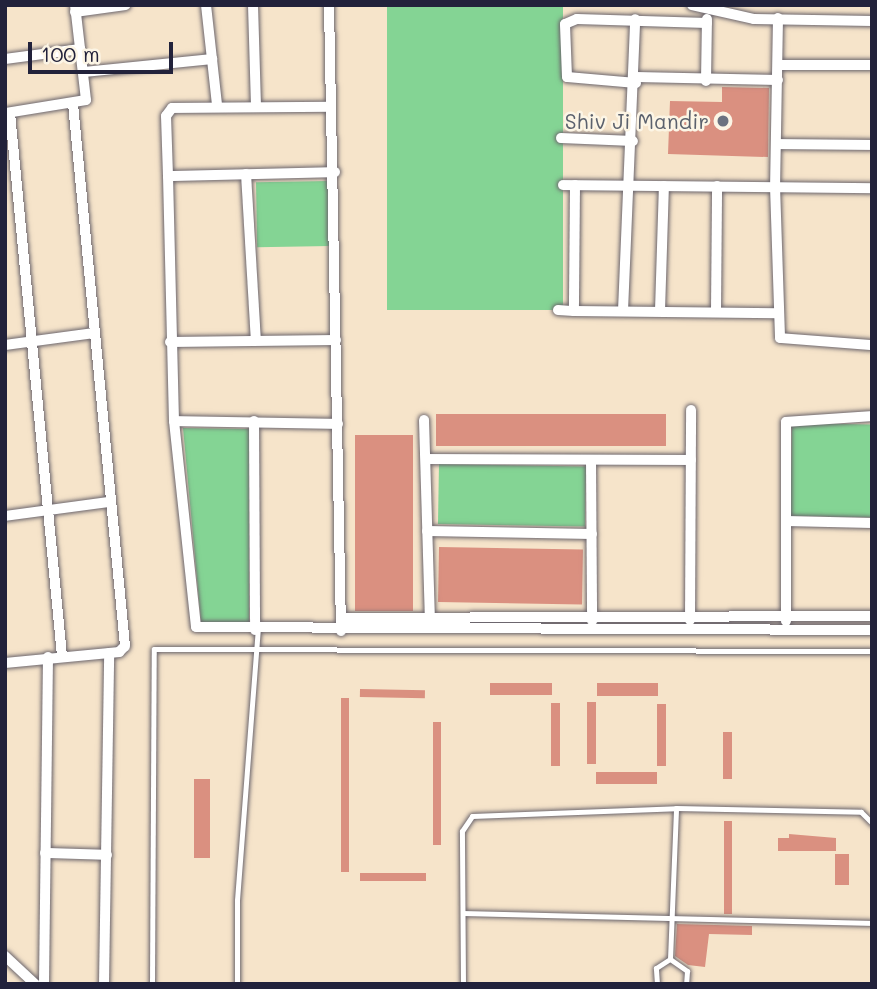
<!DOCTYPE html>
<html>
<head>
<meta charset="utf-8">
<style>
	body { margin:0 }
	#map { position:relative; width:877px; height:989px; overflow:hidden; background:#f6e4ca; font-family:Mali,sans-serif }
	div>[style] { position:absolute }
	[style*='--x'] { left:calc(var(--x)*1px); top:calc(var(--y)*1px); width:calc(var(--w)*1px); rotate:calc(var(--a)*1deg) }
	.green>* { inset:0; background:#84d494; transform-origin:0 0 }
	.building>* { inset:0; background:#da9080; transform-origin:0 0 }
	.roads { filter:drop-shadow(0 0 2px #6c666d) drop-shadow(0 0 2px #6c666d) }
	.lane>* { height:5px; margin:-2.5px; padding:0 2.5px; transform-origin:2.5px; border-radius:2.5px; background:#fff }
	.street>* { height:10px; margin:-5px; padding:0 5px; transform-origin:5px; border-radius:5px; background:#fff }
	.dots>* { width:19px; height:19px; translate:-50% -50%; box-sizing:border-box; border:4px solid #fcf5e5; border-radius:50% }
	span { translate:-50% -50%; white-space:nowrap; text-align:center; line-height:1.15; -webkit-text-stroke:5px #fcf5e5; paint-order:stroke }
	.worship-label { font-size:21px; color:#5b616d }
	.right { translate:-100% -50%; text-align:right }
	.frame { position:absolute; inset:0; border:7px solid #22223b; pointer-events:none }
	.scale { position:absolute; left:28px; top:42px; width:145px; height:32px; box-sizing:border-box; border:4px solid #22223b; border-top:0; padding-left:9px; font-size:21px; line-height:24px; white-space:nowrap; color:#22223b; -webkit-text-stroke:5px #fcf5e5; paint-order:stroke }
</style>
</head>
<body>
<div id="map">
	<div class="green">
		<i style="left:387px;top:5px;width:176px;height:305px"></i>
		<i style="left:329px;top:181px;width:65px;height:73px;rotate:89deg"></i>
		<i style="left:792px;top:423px;width:80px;height:93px;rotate:1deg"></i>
		<i style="clip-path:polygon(183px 428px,249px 429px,249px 623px,201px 622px)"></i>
		<i style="left:439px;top:464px;width:147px;height:60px;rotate:1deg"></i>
	</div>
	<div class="building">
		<i style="clip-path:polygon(722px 87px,769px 88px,768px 157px,668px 154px,670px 101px,722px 102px)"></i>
		<i style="left:436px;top:414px;width:230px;height:32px"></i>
		<i style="left:355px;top:435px;width:58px;height:176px"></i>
		<i style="left:439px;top:547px;width:144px;height:55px;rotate:1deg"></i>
		<i style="left:490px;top:683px;width:62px;height:12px"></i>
		<i style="left:597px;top:683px;width:61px;height:13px"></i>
		<i style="left:360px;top:689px;width:65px;height:8px;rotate:1deg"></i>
		<i style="left:341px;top:698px;width:8px;height:174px"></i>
		<i style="left:587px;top:702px;width:9px;height:62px"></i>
		<i style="left:551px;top:703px;width:9px;height:63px"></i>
		<i style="left:657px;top:704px;width:9px;height:62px"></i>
		<i style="left:433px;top:722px;width:8px;height:123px"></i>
		<i style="left:723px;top:732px;width:9px;height:47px"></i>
		<i style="left:596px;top:772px;width:61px;height:12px"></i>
		<i style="left:194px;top:779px;width:16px;height:79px"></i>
		<i style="left:724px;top:821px;width:8px;height:93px"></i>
		<i style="clip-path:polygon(789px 834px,836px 838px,836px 851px,778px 851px,778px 838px,789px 838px)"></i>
		<i style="left:835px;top:854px;width:14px;height:31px"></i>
		<i style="left:360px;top:873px;width:66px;height:8px"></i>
		<i style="clip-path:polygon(677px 924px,752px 926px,752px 935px,709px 934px,705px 967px,688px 965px,675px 956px)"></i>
	</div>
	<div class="roads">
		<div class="lane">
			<i style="--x:465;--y:913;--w:407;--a:1.4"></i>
			<i style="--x:670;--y:959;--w:151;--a:-87.7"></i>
			<i style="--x:152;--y:984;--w:335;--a:-89.7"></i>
			<i style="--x:154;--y:649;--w:718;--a:0.16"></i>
			<i style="--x:237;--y:984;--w:84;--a:-90"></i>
			<i style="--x:237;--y:900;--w:271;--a:-85.6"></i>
			<i style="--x:463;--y:984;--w:153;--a:-90.4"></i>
			<i style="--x:462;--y:831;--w:18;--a:-56"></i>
			<i style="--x:472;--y:816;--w:204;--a:-2.2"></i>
			<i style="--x:676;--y:808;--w:185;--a:1.2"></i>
			<i style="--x:861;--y:812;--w:16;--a:45"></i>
			<i style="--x:657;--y:984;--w:16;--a:-94"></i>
			<i style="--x:656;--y:968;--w:17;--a:-33"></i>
			<i style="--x:670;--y:959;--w:21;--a:35"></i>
			<i style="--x:687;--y:971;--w:13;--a:94"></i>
		</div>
		<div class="street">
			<i style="--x:206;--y:5;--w:101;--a:83.7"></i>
			<i style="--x:253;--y:5;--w:100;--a:88.3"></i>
			<i style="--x:329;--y:5;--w:626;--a:88.9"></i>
			<i style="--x:692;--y:5;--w:64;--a:12.7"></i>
			<i style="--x:754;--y:19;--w:118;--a:1"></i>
			<i style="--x:75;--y:12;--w:51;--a:-7.8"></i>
			<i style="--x:778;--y:18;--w:168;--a:91"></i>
			<i style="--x:775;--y:186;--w:152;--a:88.1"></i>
			<i style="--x:780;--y:338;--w:92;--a:4.4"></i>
			<i style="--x:5;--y:59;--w:76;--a:-7.6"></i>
			<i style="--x:778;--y:65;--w:94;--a:0"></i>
			<i style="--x:84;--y:72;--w:129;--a:-5.8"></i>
			<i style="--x:636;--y:77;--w:142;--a:1.2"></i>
			<i style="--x:706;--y:81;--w:62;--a:-89.1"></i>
			<i style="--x:636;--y:83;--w:69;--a:-175"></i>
			<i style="--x:567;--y:77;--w:53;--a:-92.2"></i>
			<i style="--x:565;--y:24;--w:13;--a:-23"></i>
			<i style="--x:577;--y:19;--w:130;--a:1.8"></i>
			<i style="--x:6;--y:113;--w:81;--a:-9.2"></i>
			<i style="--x:86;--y:100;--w:96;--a:-96.6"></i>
			<i style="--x:10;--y:113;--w:545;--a:84.53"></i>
			<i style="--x:561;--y:138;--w:72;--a:2.4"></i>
			<i style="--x:777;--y:144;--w:95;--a:0.6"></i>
			<i style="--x:335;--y:172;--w:167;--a:178.6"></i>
			<i style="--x:168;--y:176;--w:245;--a:88.6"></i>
			<i style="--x:174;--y:421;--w:207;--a:83.9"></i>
			<i style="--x:196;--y:627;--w:676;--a:0.25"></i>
			<i style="--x:246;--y:174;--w:166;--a:86.6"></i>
			<i style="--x:168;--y:176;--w:60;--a:-91.9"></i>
			<i style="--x:166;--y:116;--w:10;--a:-53"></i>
			<i style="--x:172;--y:108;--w:157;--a:-0.4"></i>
			<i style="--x:563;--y:185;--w:309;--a:0.6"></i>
			<i style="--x:575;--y:185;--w:126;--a:90.5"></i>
			<i style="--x:574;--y:311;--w:204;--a:0.6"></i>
			<i style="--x:558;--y:310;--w:16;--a:4"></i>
			<i style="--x:623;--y:311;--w:292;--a:-87.6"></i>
			<i style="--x:660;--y:311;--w:125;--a:-88.2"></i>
			<i style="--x:716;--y:311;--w:125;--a:-89.5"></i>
			<i style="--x:170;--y:342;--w:166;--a:-0.7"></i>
			<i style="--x:5;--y:345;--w:90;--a:-7.7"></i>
			<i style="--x:424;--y:420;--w:199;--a:88.3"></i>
			<i style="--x:174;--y:421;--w:164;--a:1"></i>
			<i style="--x:254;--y:421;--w:209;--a:89.7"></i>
			<i style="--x:426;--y:459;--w:265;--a:0.2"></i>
			<i style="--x:591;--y:461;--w:160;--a:89.6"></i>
			<i style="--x:5;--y:516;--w:105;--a:-7.7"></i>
			<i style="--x:786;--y:521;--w:86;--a:1.3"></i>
			<i style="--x:427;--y:531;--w:165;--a:1"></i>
			<i style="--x:341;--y:618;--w:531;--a:-0.22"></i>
			<i style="--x:690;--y:620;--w:210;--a:-89.7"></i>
			<i style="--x:786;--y:621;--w:199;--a:-90"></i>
			<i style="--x:786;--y:422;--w:86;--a:-4"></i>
			<i style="--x:5;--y:663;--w:115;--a:-5.5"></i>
			<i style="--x:119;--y:652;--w:8;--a:-45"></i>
			<i style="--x:125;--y:646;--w:544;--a:-95.48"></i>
			<i style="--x:45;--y:853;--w:62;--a:1.8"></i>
			<i style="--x:5;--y:956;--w:41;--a:43"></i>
			<i style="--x:44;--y:984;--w:327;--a:-89.3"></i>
			<i style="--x:104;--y:984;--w:331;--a:-89.1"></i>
		</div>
	</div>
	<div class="dots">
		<i style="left:723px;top:121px;background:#6b7280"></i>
	</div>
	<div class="worship-label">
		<span class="right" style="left:709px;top:121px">Shiv Ji Mandir</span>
	</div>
	<div class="frame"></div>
	<div class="scale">100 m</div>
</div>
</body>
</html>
